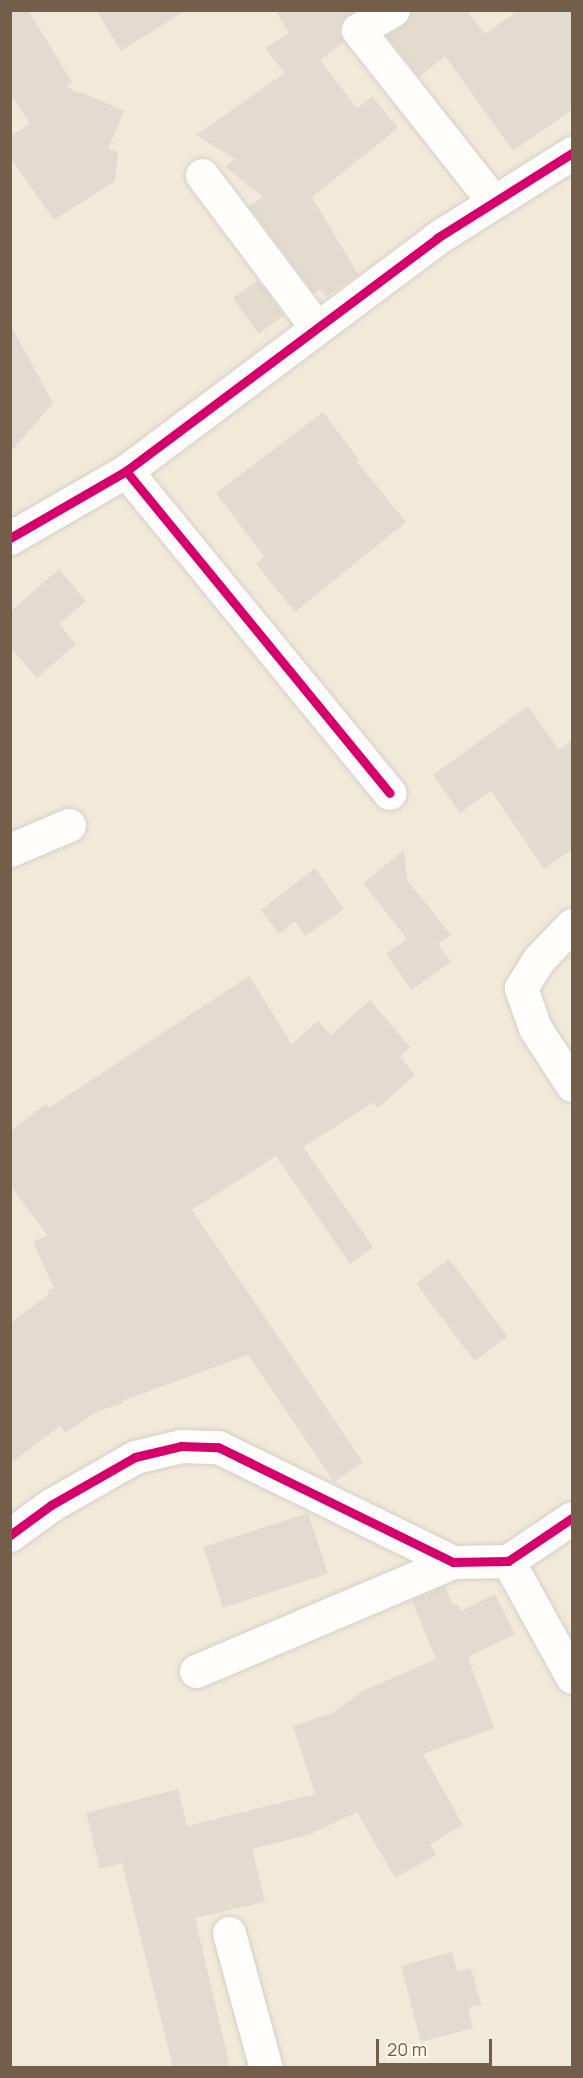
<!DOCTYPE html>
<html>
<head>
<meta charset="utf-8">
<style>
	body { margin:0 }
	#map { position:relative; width:583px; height:2078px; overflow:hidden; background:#f5f2e9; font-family:Manrope,sans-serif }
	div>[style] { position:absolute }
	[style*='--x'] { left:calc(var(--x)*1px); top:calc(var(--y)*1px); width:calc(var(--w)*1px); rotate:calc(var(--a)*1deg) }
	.residential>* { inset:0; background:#f1e9d9; transform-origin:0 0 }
	.building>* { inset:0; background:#e2dbd0; transform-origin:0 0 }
	.roads { filter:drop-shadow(0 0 2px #d5cfc7) drop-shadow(0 0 2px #d5cfc7) }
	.minor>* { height:33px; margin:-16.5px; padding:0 16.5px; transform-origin:16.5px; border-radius:16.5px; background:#fefdfc }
	.cycleway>* { height:9px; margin:-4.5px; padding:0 4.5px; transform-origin:4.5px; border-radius:4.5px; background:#d6006c }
	span { translate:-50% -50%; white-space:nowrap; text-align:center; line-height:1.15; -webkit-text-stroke:4.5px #fff9e9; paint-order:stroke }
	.frame { position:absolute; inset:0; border:12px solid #735e4a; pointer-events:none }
	.scale { position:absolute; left:376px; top:2039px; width:116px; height:27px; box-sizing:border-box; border:3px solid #735e4a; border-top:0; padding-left:8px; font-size:18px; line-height:21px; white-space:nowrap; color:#735e4a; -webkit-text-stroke:4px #fff9e9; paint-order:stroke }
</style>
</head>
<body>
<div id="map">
	<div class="residential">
		<i style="left:11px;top:11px;width:561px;height:2056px"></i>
	</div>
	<div class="building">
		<i style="clip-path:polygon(10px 10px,28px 10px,72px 82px,66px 86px,78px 93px,81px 92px,124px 111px,108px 149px,118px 152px,115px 181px,54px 220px,10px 157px,10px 136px,30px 124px,10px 93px)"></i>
		<i style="clip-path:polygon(96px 10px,186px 10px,121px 51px)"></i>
		<i style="clip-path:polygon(275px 10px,354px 10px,341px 22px,339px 32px,344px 42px,320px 60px,357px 108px,372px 96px,398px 128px,312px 197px,358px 274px,326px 297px,320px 290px,314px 294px,249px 206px,263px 197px,225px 167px,235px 159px,196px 135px,285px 73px,265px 48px,289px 33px)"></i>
		<i style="clip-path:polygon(412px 10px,466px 10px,485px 34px,519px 10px,573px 10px,573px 109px,513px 151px,445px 56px,419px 77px,386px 35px,403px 26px,409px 19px)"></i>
		<i style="left:258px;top:280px;width:44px;height:31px;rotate:54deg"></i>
		<i style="clip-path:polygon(10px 324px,53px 403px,10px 453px)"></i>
		<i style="clip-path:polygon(323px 412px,359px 460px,357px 462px,406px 522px,295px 612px,256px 564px,264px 557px,216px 493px)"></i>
		<i style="clip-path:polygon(59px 569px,86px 601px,59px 624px,76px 644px,37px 678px,10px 647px,10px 612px)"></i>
		<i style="clip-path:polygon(528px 706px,559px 750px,573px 739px,573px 848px,544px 869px,491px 791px,460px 813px,433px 775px)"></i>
		<i style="clip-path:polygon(404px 850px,407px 880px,451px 935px,438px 944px,451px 962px,411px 990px,386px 954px,407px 939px,363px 883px)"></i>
		<i style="clip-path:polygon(315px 868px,344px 909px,305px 936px,295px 921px,279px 934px,261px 910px)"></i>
		<i style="clip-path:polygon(249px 976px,292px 1044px,318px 1021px,331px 1035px,370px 1000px,410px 1047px,400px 1057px,415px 1075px,378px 1108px,374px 1102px,303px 1147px,373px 1247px,350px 1264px,276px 1156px,192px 1210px,363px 1462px,334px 1482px,248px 1355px,122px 1401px,123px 1403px,98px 1411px,65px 1433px,60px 1426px,10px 1464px,10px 1323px,49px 1294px,48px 1290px,54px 1288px,33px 1242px,47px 1235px,10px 1185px,10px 1131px,46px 1104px,49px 1108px)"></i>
		<i style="left:449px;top:1259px;width:97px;height:41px;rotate:53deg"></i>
		<i style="left:308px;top:1513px;width:64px;height:110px;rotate:72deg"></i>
		<i style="clip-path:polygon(445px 1586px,453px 1606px,457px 1604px,461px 1611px,495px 1594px,515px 1634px,468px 1657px,494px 1728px,423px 1754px,463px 1825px,430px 1844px,436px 1855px,395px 1878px,357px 1812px,308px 1835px,252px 1849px,265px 1902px,195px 1918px,230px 2067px,173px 2067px,122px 1863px,100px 1869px,86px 1813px,178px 1789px,187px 1826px,315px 1794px,293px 1726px,332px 1713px,363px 1691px,436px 1659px,412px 1601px)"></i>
		<i style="clip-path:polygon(452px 1952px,457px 1971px,471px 1968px,481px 2005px,468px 2008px,473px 2028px,421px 2042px,401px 1966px)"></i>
	</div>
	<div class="roads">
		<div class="minor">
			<i style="--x:393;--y:10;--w:40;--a:150.3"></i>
			<i style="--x:358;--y:30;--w:218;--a:51.7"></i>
			<i style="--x:202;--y:175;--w:190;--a:53.1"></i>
			<i style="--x:126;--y:471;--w:416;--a:50.7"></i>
			<i style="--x:10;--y:538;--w:134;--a:-30"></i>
			<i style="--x:126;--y:471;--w:389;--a:-36.8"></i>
			<i style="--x:437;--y:238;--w:160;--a:-32.2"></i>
			<i style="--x:10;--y:850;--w:64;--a:-23"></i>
			<i style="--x:572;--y:925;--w:47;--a:134.1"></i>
			<i style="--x:539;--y:959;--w:34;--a:122"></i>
			<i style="--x:521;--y:988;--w:42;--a:70.7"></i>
			<i style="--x:535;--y:1028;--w:68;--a:57"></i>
			<i style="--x:10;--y:1535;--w:51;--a:-36.2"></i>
			<i style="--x:51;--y:1505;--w:97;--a:-29.7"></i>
			<i style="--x:135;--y:1457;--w:47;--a:-13.4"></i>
			<i style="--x:181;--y:1446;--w:37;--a:2"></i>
			<i style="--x:218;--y:1447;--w:262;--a:26.1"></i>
			<i style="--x:453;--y:1562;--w:55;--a:-1"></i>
			<i style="--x:508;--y:1561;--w:77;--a:-33.9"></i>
			<i style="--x:508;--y:1561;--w:132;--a:61.1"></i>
			<i style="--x:196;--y:1671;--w:279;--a:-23"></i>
			<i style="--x:229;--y:1933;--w:140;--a:74.7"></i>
		</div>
	</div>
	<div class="cycleway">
		<i style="--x:126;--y:471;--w:416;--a:50.7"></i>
		<i style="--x:10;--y:538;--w:134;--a:-30"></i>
		<i style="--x:126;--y:471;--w:389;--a:-36.8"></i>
		<i style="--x:437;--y:238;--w:160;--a:-32.2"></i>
		<i style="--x:10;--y:1535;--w:51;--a:-36.2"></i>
		<i style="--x:51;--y:1505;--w:97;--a:-29.7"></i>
		<i style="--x:135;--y:1457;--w:47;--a:-13.4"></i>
		<i style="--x:181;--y:1446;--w:37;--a:2"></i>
		<i style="--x:218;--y:1447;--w:262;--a:26.1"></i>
		<i style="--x:453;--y:1562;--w:55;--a:-1"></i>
		<i style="--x:508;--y:1561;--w:77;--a:-33.9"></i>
	</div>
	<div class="frame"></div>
	<div class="scale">20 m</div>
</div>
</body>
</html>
